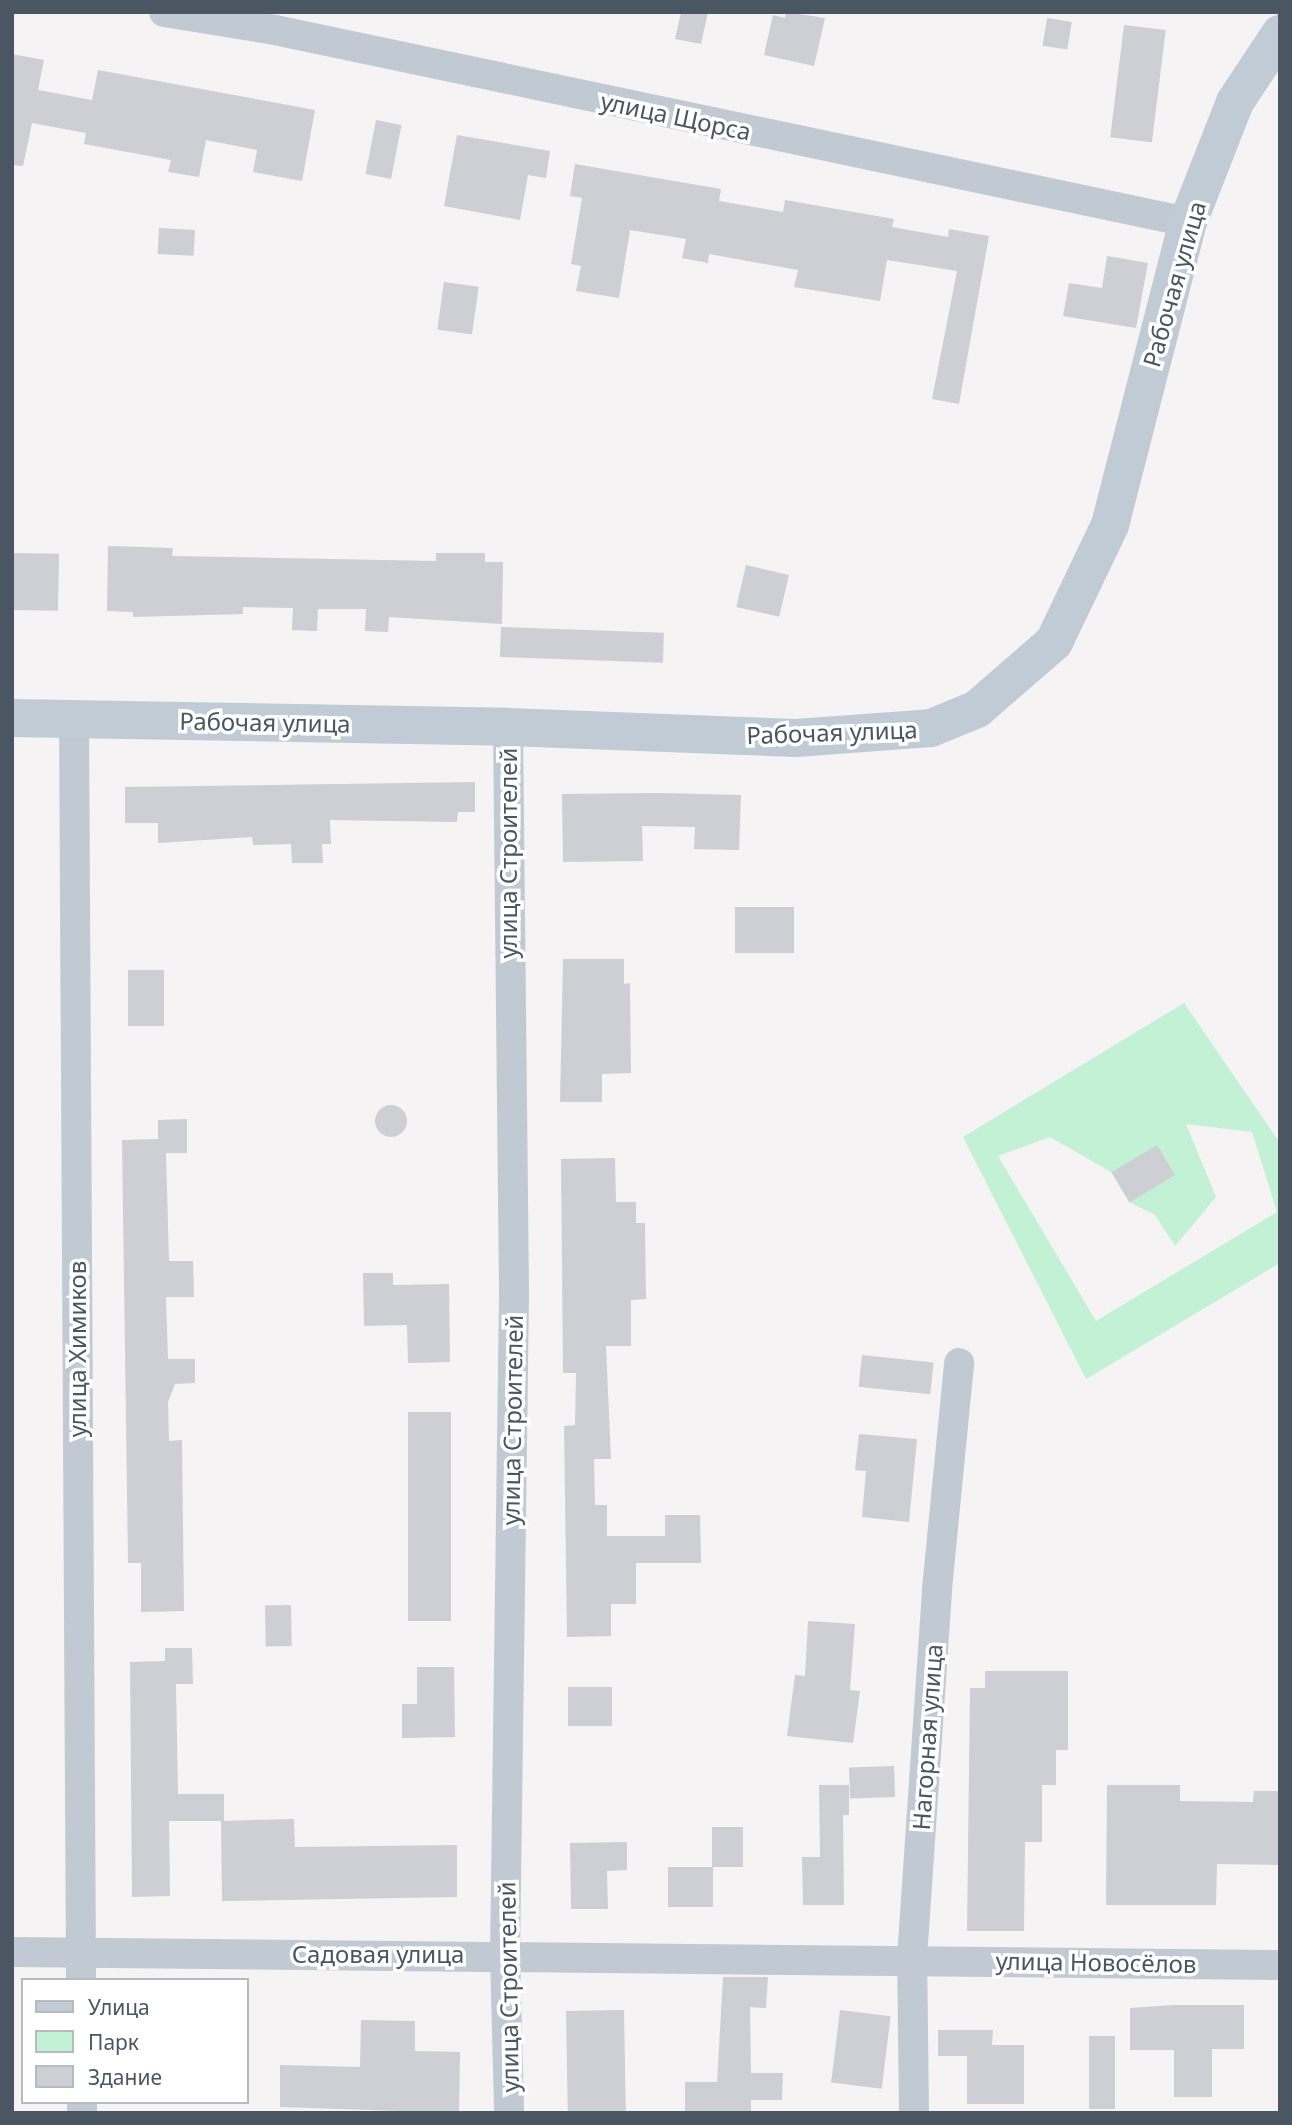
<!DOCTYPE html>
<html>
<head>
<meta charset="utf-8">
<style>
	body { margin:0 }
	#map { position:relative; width:1292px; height:2125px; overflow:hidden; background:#f5f3f3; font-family:"Noto Sans",sans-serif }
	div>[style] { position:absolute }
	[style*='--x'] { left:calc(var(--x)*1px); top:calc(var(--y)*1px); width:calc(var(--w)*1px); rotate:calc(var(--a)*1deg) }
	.green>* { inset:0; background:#c3f1d5 }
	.building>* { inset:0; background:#cdcfd5; transform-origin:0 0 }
	.round { border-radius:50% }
	.minor>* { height:30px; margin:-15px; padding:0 15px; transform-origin:15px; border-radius:15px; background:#c1cad2 }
	.secondary>* { height:38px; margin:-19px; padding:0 19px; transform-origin:19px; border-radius:19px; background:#c1cbd6 }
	span { translate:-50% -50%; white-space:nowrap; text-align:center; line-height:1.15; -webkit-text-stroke:7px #fff; paint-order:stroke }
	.street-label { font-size:24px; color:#4a5661 }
	.frame { position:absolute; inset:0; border:14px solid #4a5661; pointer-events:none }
	.legend { position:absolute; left:21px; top:1978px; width:228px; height:126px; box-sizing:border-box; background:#fff; border:2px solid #b7bbc0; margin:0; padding:9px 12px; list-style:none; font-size:21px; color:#4a5661 }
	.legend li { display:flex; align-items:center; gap:14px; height:35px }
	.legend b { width:35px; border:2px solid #b7bbc0 }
</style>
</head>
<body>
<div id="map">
	<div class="green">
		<i style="clip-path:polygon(evenodd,1184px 1003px,1280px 1143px,1280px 1263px,1086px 1379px,963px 1137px,1184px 1003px,1186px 1124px,1252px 1132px,1277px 1212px,1096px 1321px,998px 1156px,1050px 1137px,1111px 1172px,1129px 1202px,1155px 1215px,1175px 1246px,1216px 1197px,1186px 1124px)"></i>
	</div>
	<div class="building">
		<i style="clip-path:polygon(681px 12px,708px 12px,701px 44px,675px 39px)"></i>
		<i style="clip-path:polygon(786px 12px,825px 18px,814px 66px,764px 55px,773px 15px,785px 18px)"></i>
		<i style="left:1047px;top:18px;width:25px;height:28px;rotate:9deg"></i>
		<i style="left:1124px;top:25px;width:42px;height:113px;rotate:7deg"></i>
		<i style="clip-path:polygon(12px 54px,44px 60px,38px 90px,92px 100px,98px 70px,315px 110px,302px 181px,253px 172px,257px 150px,206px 140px,199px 177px,168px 172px,171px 160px,84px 144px,86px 133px,32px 123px,23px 166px,12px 165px)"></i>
		<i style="left:376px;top:120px;width:26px;height:55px;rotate:11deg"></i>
		<i style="clip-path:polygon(457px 135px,550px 151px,546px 178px,528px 175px,520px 220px,444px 206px)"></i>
		<i style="clip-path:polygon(575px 164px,721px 189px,719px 201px,783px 212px,785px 200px,894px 219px,892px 227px,948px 237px,949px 229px,989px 236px,959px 404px,932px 399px,957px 271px,887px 260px,880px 301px,794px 287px,798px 270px,709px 254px,708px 263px,682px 258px,686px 239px,630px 230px,619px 298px,576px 291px,581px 266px,571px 264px,582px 198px,570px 196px)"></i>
		<i style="left:159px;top:228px;width:36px;height:26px;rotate:3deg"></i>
		<i style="clip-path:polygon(1107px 256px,1148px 263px,1136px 328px,1063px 316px,1069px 283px,1102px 288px)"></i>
		<i style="left:444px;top:282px;width:35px;height:48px;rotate:8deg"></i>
		<i style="clip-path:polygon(108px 546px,173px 548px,172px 556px,436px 561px,436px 553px,485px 553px,485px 562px,503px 562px,502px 624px,389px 617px,388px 632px,365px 631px,366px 609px,318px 609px,317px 631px,292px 630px,293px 608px,243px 607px,243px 614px,133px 617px,133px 612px,107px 611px)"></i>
		<i style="left:12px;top:553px;width:47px;height:57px;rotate:1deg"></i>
		<i style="left:746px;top:565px;width:44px;height:43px;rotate:13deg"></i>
		<i style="left:501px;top:627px;width:163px;height:30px;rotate:2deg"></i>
		<i style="clip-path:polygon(475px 782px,475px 812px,458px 812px,457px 822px,330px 820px,331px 844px,322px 844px,323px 863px,292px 863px,291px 844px,253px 845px,252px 837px,158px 843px,158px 823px,125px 823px,125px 787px)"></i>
		<i style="clip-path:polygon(661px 793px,741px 795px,739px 850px,694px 849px,695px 827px,642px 826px,643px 861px,563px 862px,562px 794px)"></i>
		<i style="left:735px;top:907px;width:59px;height:46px"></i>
		<i style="clip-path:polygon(563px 959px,624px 959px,624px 984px,630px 983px,631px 1073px,602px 1074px,602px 1102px,560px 1102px)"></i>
		<i style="left:128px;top:970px;width:36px;height:56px"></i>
		<i class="round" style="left:375px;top:1105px;width:32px;height:32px"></i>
		<i style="clip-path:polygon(187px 1119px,187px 1153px,166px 1153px,169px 1261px,193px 1261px,194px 1297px,166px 1297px,168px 1359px,195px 1359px,195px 1383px,175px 1384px,168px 1402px,169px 1441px,182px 1440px,184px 1611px,141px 1612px,141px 1563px,128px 1563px,122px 1140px,158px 1139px,158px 1120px)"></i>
		<i style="left:1157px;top:1145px;width:35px;height:53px;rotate:59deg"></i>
		<i style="clip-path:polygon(615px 1158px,616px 1202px,636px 1202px,636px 1223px,645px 1223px,646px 1299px,631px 1300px,631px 1346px,606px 1346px,611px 1459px,594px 1459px,595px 1505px,607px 1505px,607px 1536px,665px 1536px,665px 1515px,700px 1515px,701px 1563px,636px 1563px,636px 1604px,611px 1604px,611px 1636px,567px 1637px,564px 1426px,575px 1425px,576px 1373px,563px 1373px,561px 1159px)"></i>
		<i style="clip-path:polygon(363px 1273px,393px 1273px,393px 1285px,449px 1284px,450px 1362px,408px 1363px,407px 1325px,364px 1326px)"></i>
		<i style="left:862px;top:1355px;width:72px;height:32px;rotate:6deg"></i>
		<i style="left:408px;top:1412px;width:43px;height:209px"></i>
		<i style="clip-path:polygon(859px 1434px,917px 1439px,909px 1522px,862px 1517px,866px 1471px,855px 1470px)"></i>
		<i style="left:291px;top:1605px;width:41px;height:26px;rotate:89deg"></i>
		<i style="clip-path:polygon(808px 1621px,855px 1624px,850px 1690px,860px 1691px,853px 1743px,787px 1736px,795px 1675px,805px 1676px)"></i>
		<i style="clip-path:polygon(165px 1648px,192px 1648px,193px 1684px,176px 1684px,178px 1794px,224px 1794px,224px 1821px,169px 1821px,170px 1896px,132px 1897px,130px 1662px,165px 1661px)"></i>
		<i style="clip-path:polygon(417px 1667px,454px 1667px,455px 1737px,402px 1738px,402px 1704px,417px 1704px)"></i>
		<i style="clip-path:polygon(985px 1671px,1068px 1671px,1068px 1750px,1056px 1750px,1056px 1785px,1042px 1785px,1042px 1842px,1025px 1842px,1024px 1931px,967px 1931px,970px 1688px,985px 1688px)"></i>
		<i style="left:612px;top:1687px;width:39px;height:44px;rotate:90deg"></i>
		<i style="left:894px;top:1766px;width:31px;height:45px;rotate:88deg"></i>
		<i style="clip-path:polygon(819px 1785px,849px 1785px,849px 1815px,843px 1815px,844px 1905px,803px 1905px,802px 1857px,820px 1857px)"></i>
		<i style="clip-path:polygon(1107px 1785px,1180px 1785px,1180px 1801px,1253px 1802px,1254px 1791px,1280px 1791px,1280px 1865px,1217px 1864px,1216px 1905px,1106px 1905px)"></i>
		<i style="clip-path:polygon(294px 1819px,295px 1847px,457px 1845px,457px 1897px,222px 1901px,221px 1821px)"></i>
		<i style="left:712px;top:1827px;width:31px;height:40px"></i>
		<i style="clip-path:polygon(627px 1842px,627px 1870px,607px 1871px,608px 1909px,571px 1909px,570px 1843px)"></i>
		<i style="left:713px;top:1867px;width:40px;height:45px;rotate:90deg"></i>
		<i style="clip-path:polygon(723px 1977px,768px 1977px,766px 2008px,750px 2007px,751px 2073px,783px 2073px,782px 2100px,751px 2100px,751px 2113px,685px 2113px,685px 2082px,717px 2082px)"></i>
		<i style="clip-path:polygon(1174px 2005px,1244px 2005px,1244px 2049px,1212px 2049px,1212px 2097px,1174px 2097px,1174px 2050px,1130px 2050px,1130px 2008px)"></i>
		<i style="left:624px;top:2010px;width:103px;height:58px;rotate:89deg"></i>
		<i style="left:840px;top:2010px;width:51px;height:73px;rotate:7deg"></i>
		<i style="clip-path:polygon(361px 2020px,415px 2021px,415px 2051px,460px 2052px,459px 2113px,280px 2107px,280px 2065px,360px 2067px)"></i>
		<i style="clip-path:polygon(938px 2030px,993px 2030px,992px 2045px,1024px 2045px,1024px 2104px,967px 2104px,967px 2056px,938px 2056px)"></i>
		<i style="left:1089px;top:2036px;width:26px;height:73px"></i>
	</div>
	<div class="minor">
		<i style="--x:164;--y:12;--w:112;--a:9.2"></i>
		<i style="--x:275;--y:30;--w:933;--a:11.88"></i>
		<i style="--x:74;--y:718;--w:1262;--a:89.68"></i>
		<i style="--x:508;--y:727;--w:568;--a:89.39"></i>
		<i style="--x:514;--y:1295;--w:660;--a:90.78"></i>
		<i style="--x:505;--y:1955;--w:158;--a:88.5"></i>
		<i style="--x:12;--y:1952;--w:1268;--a:0.59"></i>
		<i style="--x:82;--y:2102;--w:11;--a:90"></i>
		<i style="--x:914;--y:2113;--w:155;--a:-90.7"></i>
		<i style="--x:912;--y:1958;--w:370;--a:-86.1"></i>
		<i style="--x:937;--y:1589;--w:227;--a:-84.4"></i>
	</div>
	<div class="secondary">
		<i style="--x:12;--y:718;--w:496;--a:1"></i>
		<i style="--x:508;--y:727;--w:288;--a:2.2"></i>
		<i style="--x:796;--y:738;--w:135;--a:-4.2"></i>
		<i style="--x:931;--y:728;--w:50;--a:-22.4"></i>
		<i style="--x:977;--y:709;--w:102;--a:-41"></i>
		<i style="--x:1054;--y:642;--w:130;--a:-64.4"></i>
		<i style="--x:1110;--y:525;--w:313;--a:-75.6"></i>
		<i style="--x:1188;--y:222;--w:129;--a:-68.6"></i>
		<i style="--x:1235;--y:102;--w:82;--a:-56.5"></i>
	</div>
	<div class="street-label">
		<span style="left:676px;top:116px;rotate:12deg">улица Щорса</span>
		<span style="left:1174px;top:284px;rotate:-74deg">Рабочая улица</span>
		<span style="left:265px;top:722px;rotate:1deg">Рабочая улица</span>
		<span style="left:832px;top:732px;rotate:-2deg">Рабочая улица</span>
		<span style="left:508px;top:853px;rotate:-90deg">улица Строителей</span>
		<span style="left:77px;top:1349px;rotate:-90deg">улица Химиков</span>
		<span style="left:512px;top:1420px;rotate:-89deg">улица Строителей</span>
		<span style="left:927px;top:1737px;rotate:-86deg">Нагорная улица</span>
		<span style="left:378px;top:1954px">Садовая улица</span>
		<span style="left:1096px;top:1962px;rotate:1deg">улица Новосёлов</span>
		<span style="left:508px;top:1987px;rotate:-91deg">улица Строителей</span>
	</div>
	<div class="frame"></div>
	<ul class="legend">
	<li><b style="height:9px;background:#c1cbd6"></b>Улица</li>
	<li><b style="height:19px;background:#c3f1d5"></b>Парк</li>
	<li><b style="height:19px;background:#cdcfd5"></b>Здание</li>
	</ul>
</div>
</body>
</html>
